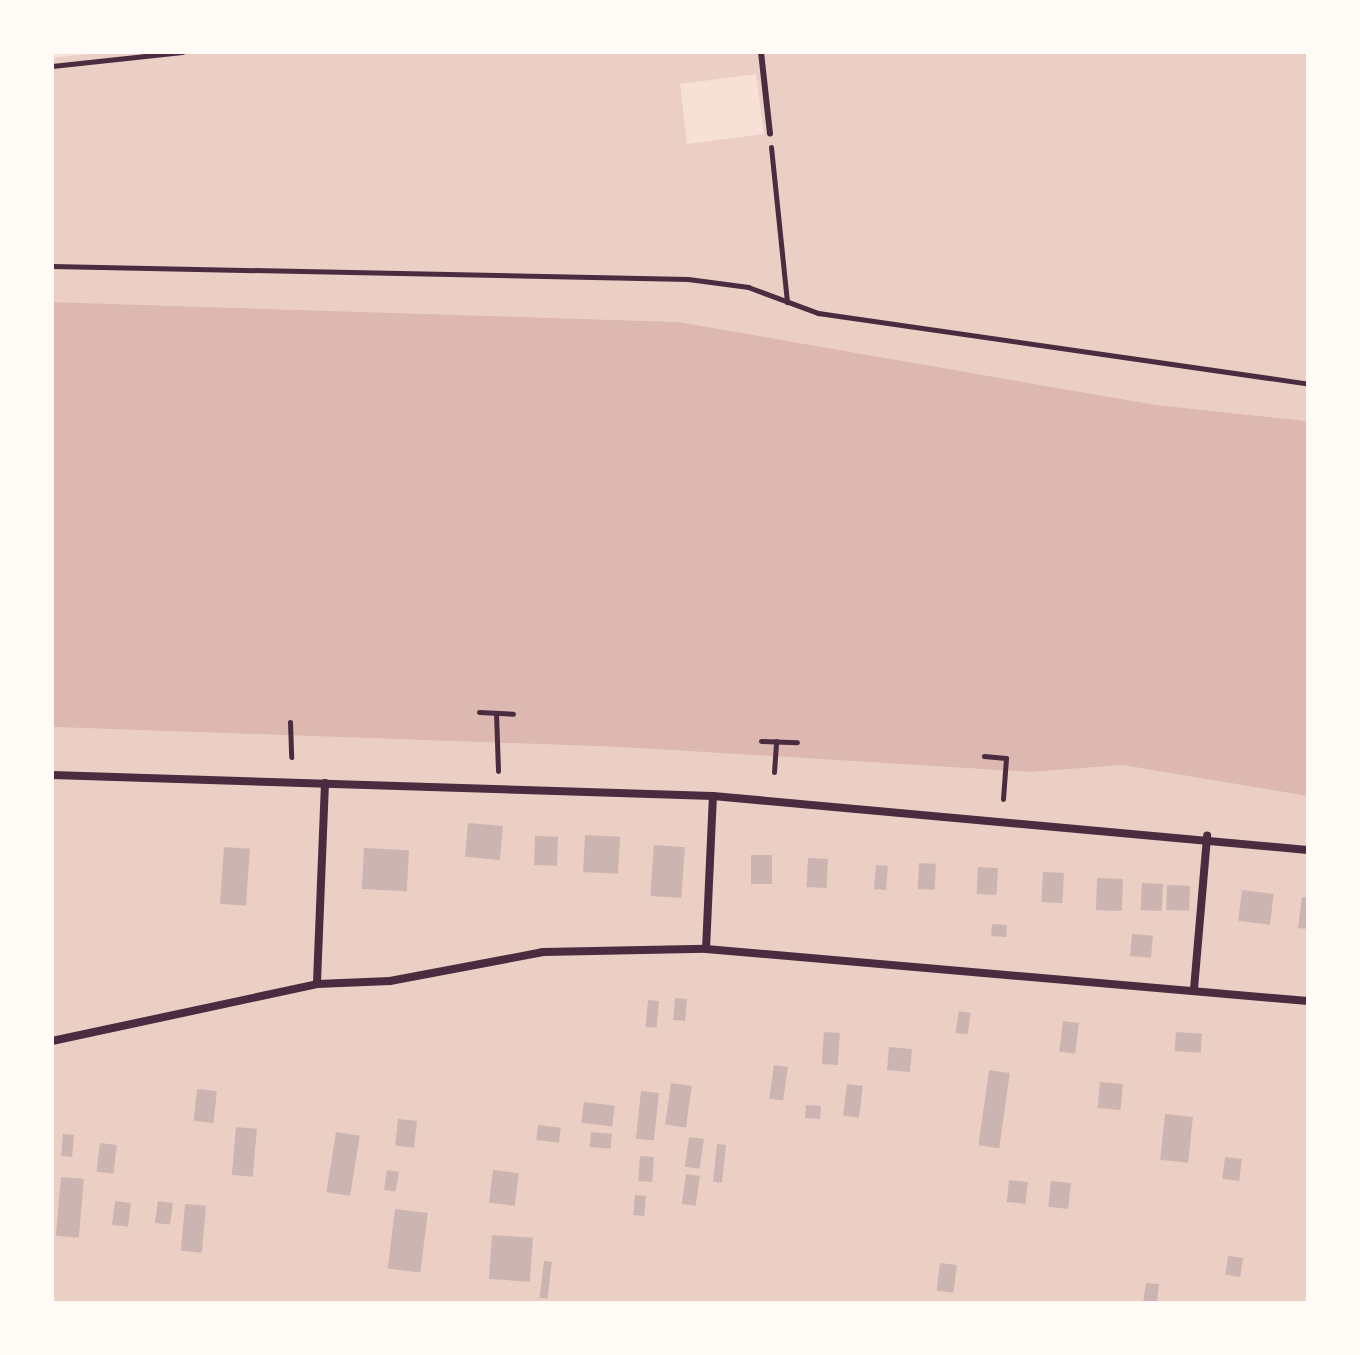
<!DOCTYPE html>
<html>
<head>
<meta charset="utf-8">
<style>
	body { margin:0 }
	#map { position:relative; width:1360px; height:1355px; overflow:hidden; background:#f7e1d7; font-family:"Exo 2",sans-serif }
	div>[style] { position:absolute }
	[style*='--x'] { left:calc(var(--x)*1px); top:calc(var(--y)*1px); width:calc(var(--w)*1px); rotate:calc(var(--a)*1deg) }
	.green>* { inset:0; background:#ebcfc5 }
	.water>* { inset:0; background:#dcb8b0 }
	.building>* { inset:0; background:#ccb4b1; transform-origin:0 0 }
	.path>* { height:5px; margin:-2.5px; padding:0 2.5px; transform-origin:2.5px; border-radius:2.5px; background:#4a2c40 }
	.service>* { height:6px; margin:-3px; padding:0 3px; transform-origin:3px; border-radius:3px; background:#4a2c40 }
	.minor>* { height:8px; margin:-4px; padding:0 4px; transform-origin:4px; border-radius:4px; background:#4a2c40 }
	span { translate:-50% -50%; white-space:nowrap; text-align:center; line-height:1.15; -webkit-text-stroke:7px #fffaf5; paint-order:stroke }
	.frame { position:absolute; inset:0; border:54px solid #fffaf5; pointer-events:none }
</style>
</head>
<body>
<div id="map">
	<div class="green">
		<i style="clip-path:polygon(evenodd,108px 52px,1308px 52px,1308px 421px,1156px 405px,679px 322px,52px 302px,52px 58px,108px 52px,756px 74px,764px 134px,687px 144px,680px 84px,756px 74px)"></i>
		<i style="clip-path:polygon(52px 727px,620px 747px,1032px 772px,1122px 765px,1308px 796px,1308px 1303px,52px 1303px)"></i>
	</div>
	<div class="water">
		<i style="clip-path:polygon(52px 302px,679px 322px,1156px 405px,1308px 421px,1308px 796px,1122px 765px,1032px 772px,620px 747px,52px 727px)"></i>
	</div>
	<div class="building">
		<i style="left:468px;top:823px;width:35px;height:34px;rotate:5deg"></i>
		<i style="left:585px;top:835px;width:35px;height:37px;rotate:3deg"></i>
		<i style="left:535px;top:836px;width:23px;height:29px;rotate:2deg"></i>
		<i style="left:654px;top:845px;width:31px;height:51px;rotate:4deg"></i>
		<i style="left:224px;top:847px;width:26px;height:57px;rotate:4deg"></i>
		<i style="left:364px;top:848px;width:45px;height:41px;rotate:3deg"></i>
		<i style="left:751px;top:855px;width:21px;height:29px"></i>
		<i style="left:808px;top:858px;width:20px;height:29px;rotate:3deg"></i>
		<i style="left:919px;top:863px;width:17px;height:26px;rotate:3deg"></i>
		<i style="left:876px;top:865px;width:12px;height:24px;rotate:5deg"></i>
		<i style="left:978px;top:867px;width:20px;height:27px;rotate:3deg"></i>
		<i style="left:1043px;top:872px;width:21px;height:30px;rotate:3deg"></i>
		<i style="left:1097px;top:878px;width:26px;height:32px;rotate:2deg"></i>
		<i style="left:1142px;top:883px;width:21px;height:27px;rotate:3deg"></i>
		<i style="left:1167px;top:885px;width:23px;height:25px;rotate:2deg"></i>
		<i style="left:1242px;top:890px;width:32px;height:31px;rotate:7deg"></i>
		<i style="clip-path:polygon(1302px 897px,1308px 898px,1308px 929px,1298px 928px)"></i>
		<i style="left:992px;top:924px;width:15px;height:12px;rotate:4deg"></i>
		<i style="left:1132px;top:934px;width:21px;height:22px;rotate:5deg"></i>
		<i style="left:675px;top:998px;width:12px;height:22px;rotate:5deg"></i>
		<i style="left:648px;top:1000px;width:11px;height:27px;rotate:5deg"></i>
		<i style="left:959px;top:1011px;width:12px;height:22px;rotate:9deg"></i>
		<i style="left:1063px;top:1021px;width:16px;height:31px;rotate:7deg"></i>
		<i style="left:824px;top:1032px;width:16px;height:32px;rotate:4deg"></i>
		<i style="left:1176px;top:1032px;width:26px;height:19px;rotate:4deg"></i>
		<i style="left:889px;top:1047px;width:23px;height:23px;rotate:5deg"></i>
		<i style="left:774px;top:1065px;width:14px;height:34px;rotate:8deg"></i>
		<i style="left:989px;top:1070px;width:21px;height:76px;rotate:8deg"></i>
		<i style="left:1100px;top:1082px;width:23px;height:26px;rotate:5deg"></i>
		<i style="left:671px;top:1083px;width:21px;height:42px;rotate:8deg"></i>
		<i style="left:847px;top:1084px;width:16px;height:32px;rotate:7deg"></i>
		<i style="left:197px;top:1089px;width:20px;height:32px;rotate:6deg"></i>
		<i style="left:641px;top:1091px;width:18px;height:48px;rotate:6deg"></i>
		<i style="left:584px;top:1102px;width:31px;height:21px;rotate:7deg"></i>
		<i style="left:806px;top:1105px;width:15px;height:13px;rotate:4deg"></i>
		<i style="left:1165px;top:1114px;width:28px;height:46px;rotate:6deg"></i>
		<i style="left:398px;top:1119px;width:19px;height:27px;rotate:6deg"></i>
		<i style="left:538px;top:1125px;width:23px;height:15px;rotate:7deg"></i>
		<i style="left:236px;top:1127px;width:21px;height:48px;rotate:5deg"></i>
		<i style="left:336px;top:1132px;width:24px;height:61px;rotate:9deg"></i>
		<i style="left:591px;top:1132px;width:21px;height:15px;rotate:5deg"></i>
		<i style="left:63px;top:1134px;width:11px;height:22px;rotate:5deg"></i>
		<i style="left:689px;top:1137px;width:15px;height:30px;rotate:8deg"></i>
		<i style="left:100px;top:1143px;width:17px;height:29px;rotate:7deg"></i>
		<i style="left:717px;top:1144px;width:9px;height:38px;rotate:6deg"></i>
		<i style="left:640px;top:1156px;width:14px;height:25px;rotate:4deg"></i>
		<i style="left:1225px;top:1157px;width:17px;height:22px;rotate:7deg"></i>
		<i style="left:387px;top:1170px;width:12px;height:20px;rotate:9deg"></i>
		<i style="left:493px;top:1170px;width:26px;height:33px;rotate:7deg"></i>
		<i style="left:686px;top:1174px;width:14px;height:30px;rotate:8deg"></i>
		<i style="left:61px;top:1177px;width:23px;height:59px;rotate:5deg"></i>
		<i style="left:1009px;top:1180px;width:19px;height:22px;rotate:6deg"></i>
		<i style="left:1051px;top:1181px;width:20px;height:26px;rotate:6deg"></i>
		<i style="left:635px;top:1195px;width:11px;height:20px;rotate:5deg"></i>
		<i style="left:115px;top:1201px;width:16px;height:24px;rotate:7deg"></i>
		<i style="left:158px;top:1201px;width:15px;height:22px;rotate:8deg"></i>
		<i style="left:185px;top:1204px;width:21px;height:47px;rotate:5deg"></i>
		<i style="left:395px;top:1209px;width:33px;height:60px;rotate:7deg"></i>
		<i style="left:492px;top:1235px;width:41px;height:44px;rotate:4deg"></i>
		<i style="left:1228px;top:1256px;width:15px;height:19px;rotate:8deg"></i>
		<i style="left:544px;top:1261px;width:8px;height:37px;rotate:7deg"></i>
		<i style="left:940px;top:1263px;width:17px;height:28px;rotate:7deg"></i>
		<i style="clip-path:polygon(1146px 1283px,1159px 1284px,1157px 1303px,1143px 1303px)"></i>
	</div>
	<div class="path">
		<i style="--x:52;--y:66;--w:131;--a:-6.1"></i>
		<i style="--x:771;--y:147;--w:156;--a:84.1"></i>
		<i style="--x:52;--y:266;--w:636;--a:1.17"></i>
		<i style="--x:688;--y:279;--w:61;--a:7.6"></i>
		<i style="--x:748;--y:287;--w:75;--a:20.4"></i>
		<i style="--x:818;--y:313;--w:495;--a:8.2"></i>
		<i style="--x:479;--y:712;--w:34;--a:3"></i>
		<i style="--x:496;--y:713;--w:58;--a:88"></i>
		<i style="--x:290;--y:722;--w:35;--a:88"></i>
		<i style="--x:761;--y:741;--w:36;--a:2"></i>
		<i style="--x:984;--y:756;--w:22;--a:5"></i>
		<i style="--x:1006;--y:758;--w:41;--a:94.2"></i>
		<i style="--x:774;--y:772;--w:31;--a:-86"></i>
	</div>
	<div class="service">
		<i style="--x:761;--y:52;--w:82;--a:83.7"></i>
	</div>
	<div class="minor">
		<i style="--x:52;--y:775;--w:661;--a:1.82"></i>
		<i style="--x:713;--y:796;--w:597;--a:5.19"></i>
		<i style="--x:325;--y:783;--w:201;--a:92.3"></i>
		<i style="--x:317;--y:984;--w:73;--a:-2.4"></i>
		<i style="--x:390;--y:981;--w:156;--a:-10.7"></i>
		<i style="--x:543;--y:952;--w:163;--a:-1.1"></i>
		<i style="--x:706;--y:949;--w:604;--a:4.94"></i>
		<i style="--x:706;--y:949;--w:153;--a:-87.4"></i>
		<i style="--x:1194;--y:989;--w:154;--a:-85.1"></i>
		<i style="--x:52;--y:1041;--w:271;--a:-12.1"></i>
	</div>
	<div class="frame"></div>
</div>
</body>
</html>
